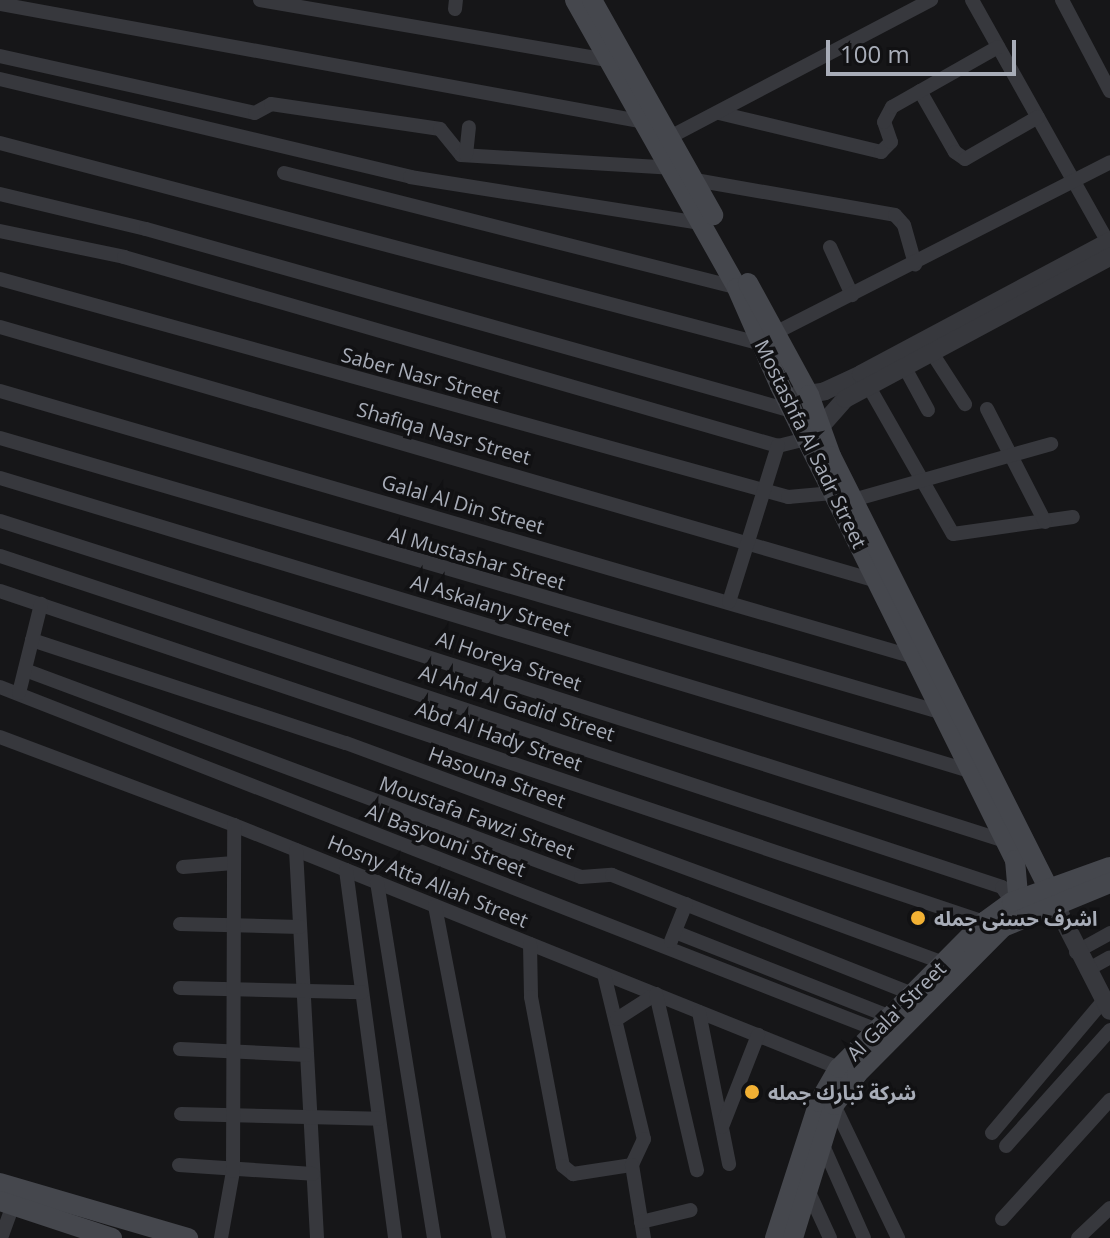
<!DOCTYPE html>
<html>
<head>
<meta charset="utf-8">
<style>
	body { margin:0 }
	#map { position:relative; width:1110px; height:1238px; overflow:hidden; background:#161618; font-family:"Open Sans","Noto Sans Arabic",sans-serif }
	div>[style] { position:absolute }
	[style*='--x'] { left:calc(var(--x)*1px); top:calc(var(--y)*1px); width:calc(var(--w)*1px); rotate:calc(var(--a)*1deg) }
	.minor>* { height:14px; margin:-7px; padding:0 7px; transform-origin:7px; border-radius:7px; background:#37383d }
	.tertiary>* { height:18px; margin:-9px; padding:0 9px; transform-origin:9px; border-radius:9px; background:#37383d }
	.secondary>* { height:20px; margin:-10px; padding:0 10px; transform-origin:10px; border-radius:10px; background:#45474d }
	.dots>* { width:22px; height:22px; translate:-50% -50%; box-sizing:border-box; border:4px solid #111113; border-radius:50% }
	span { translate:-50% -50%; white-space:nowrap; text-align:center; line-height:1.15; -webkit-text-stroke:7px #111113; paint-order:stroke }
	.street-label { font-size:20px; color:#a8adb8 }
	.poi-label { font-size:20px; color:#a8adb8; font-weight:700 }
	.left { translate:0 -50%; text-align:left }
	.scale { position:absolute; left:826px; top:40px; width:190px; height:36px; box-sizing:border-box; border:4px solid #a8adb8; border-top:0; padding-left:10px; font-size:24px; line-height:28px; white-space:nowrap; color:#a8adb8; -webkit-text-stroke:6px #111113; paint-order:stroke }
</style>
</head>
<body>
<div id="map">
	<div class="minor">
		<i style="--x:260;--y:0;--w:354;--a:9.8"></i>
		<i style="--x:972;--y:0;--w:278;--a:60.7"></i>
		<i style="--x:1062;--y:0;--w:103;--a:62.2"></i>
		<i style="--x:0;--y:4;--w:656;--a:10.37"></i>
		<i style="--x:455;--y:9;--w:9;--a:-84"></i>
		<i style="--x:0;--y:56;--w:261;--a:12.6"></i>
		<i style="--x:255;--y:113;--w:18;--a:-29"></i>
		<i style="--x:271;--y:104;--w:171;--a:8.4"></i>
		<i style="--x:440;--y:129;--w:33;--a:51"></i>
		<i style="--x:461;--y:155;--w:210;--a:3.5"></i>
		<i style="--x:0;--y:79;--w:422;--a:13.4"></i>
		<i style="--x:410;--y:177;--w:296;--a:9"></i>
		<i style="--x:920;--y:91;--w:70;--a:60.2"></i>
		<i style="--x:955;--y:152;--w:12;--a:35"></i>
		<i style="--x:965;--y:159;--w:84;--a:-29.9"></i>
		<i style="--x:719;--y:113;--w:167;--a:13.5"></i>
		<i style="--x:881;--y:152;--w:14;--a:-45"></i>
		<i style="--x:891;--y:142;--w:21;--a:-109"></i>
		<i style="--x:884;--y:122;--w:17;--a:-62"></i>
		<i style="--x:892;--y:107;--w:122;--a:-29.5"></i>
		<i style="--x:670;--y:137;--w:295;--a:-27.7"></i>
		<i style="--x:0;--y:143;--w:788;--a:14.78"></i>
		<i style="--x:466;--y:155;--w:28;--a:-84"></i>
		<i style="--x:284;--y:173;--w:467;--a:14.2"></i>
		<i style="--x:695;--y:180;--w:203;--a:9.9"></i>
		<i style="--x:895;--y:215;--w:13;--a:48"></i>
		<i style="--x:904;--y:225;--w:41;--a:74.2"></i>
		<i style="--x:0;--y:194;--w:150;--a:13.5"></i>
		<i style="--x:146;--y:229;--w:671;--a:15.73"></i>
		<i style="--x:0;--y:231;--w:127;--a:11.8"></i>
		<i style="--x:124;--y:257;--w:681;--a:16.12"></i>
		<i style="--x:778;--y:446;--w:29;--a:-14"></i>
		<i style="--x:830;--y:247;--w:53;--a:65.4"></i>
		<i style="--x:0;--y:279;--w:818;--a:15.46"></i>
		<i style="--x:788;--y:497;--w:45;--a:-5.1"></i>
		<i style="--x:0;--y:327;--w:913;--a:16.15"></i>
		<i style="--x:775;--y:333;--w:376;--a:-27"></i>
		<i style="--x:932;--y:353;--w:61;--a:57.1"></i>
		<i style="--x:905;--y:368;--w:48;--a:61.3"></i>
		<i style="--x:869;--y:387;--w:169;--a:60.3"></i>
		<i style="--x:953;--y:534;--w:121;--a:-8.1"></i>
		<i style="--x:0;--y:391;--w:952;--a:16.23"></i>
		<i style="--x:987;--y:409;--w:127;--a:62.8"></i>
		<i style="--x:0;--y:438;--w:986;--a:16.25"></i>
		<i style="--x:0;--y:478;--w:1013;--a:16.81"></i>
		<i style="--x:853;--y:500;--w:206;--a:-15.8"></i>
		<i style="--x:0;--y:521;--w:1055;--a:17.66"></i>
		<i style="--x:0;--y:556;--w:1055;--a:18.28"></i>
		<i style="--x:1002;--y:887;--w:18;--a:56"></i>
		<i style="--x:0;--y:591;--w:1038;--a:18.59"></i>
		<i style="--x:729;--y:602;--w:164;--a:-72.6"></i>
		<i style="--x:32;--y:640;--w:330;--a:18.2"></i>
		<i style="--x:346;--y:743;--w:637;--a:20.2"></i>
		<i style="--x:25;--y:670;--w:593;--a:20.42"></i>
		<i style="--x:581;--y:877;--w:31;--a:-4"></i>
		<i style="--x:612;--y:875;--w:324;--a:21.6"></i>
		<i style="--x:0;--y:687;--w:942;--a:21.36"></i>
		<i style="--x:19;--y:693;--w:92;--a:-76.1"></i>
		<i style="--x:0;--y:737;--w:250;--a:20.6"></i>
		<i style="--x:234;--y:825;--w:652;--a:21.88"></i>
		<i style="--x:296;--y:850;--w:389;--a:86.9"></i>
		<i style="--x:183;--y:867;--w:51;--a:-4.5"></i>
		<i style="--x:346;--y:870;--w:371;--a:82.4"></i>
		<i style="--x:377;--y:882;--w:361;--a:80.9"></i>
		<i style="--x:435;--y:906;--w:338;--a:79.1"></i>
		<i style="--x:180;--y:924;--w:120;--a:1.4"></i>
		<i style="--x:675;--y:932;--w:232;--a:21.5"></i>
		<i style="--x:671;--y:941;--w:40;--a:-68"></i>
		<i style="--x:530;--y:944;--w:53;--a:88.9"></i>
		<i style="--x:531;--y:997;--w:172;--a:79.3"></i>
		<i style="--x:563;--y:1166;--w:13;--a:39"></i>
		<i style="--x:573;--y:1174;--w:60;--a:-8.7"></i>
		<i style="--x:1076;--y:952;--w:39;--a:-29"></i>
		<i style="--x:1087;--y:970;--w:26;--a:-29"></i>
		<i style="--x:604;--y:974;--w:170;--a:76.4"></i>
		<i style="--x:644;--y:1139;--w:29;--a:115"></i>
		<i style="--x:632;--y:1165;--w:74;--a:80.7"></i>
		<i style="--x:180;--y:988;--w:182;--a:1.3"></i>
		<i style="--x:699;--y:1012;--w:155;--a:78.8"></i>
		<i style="--x:617;--y:1019;--w:46;--a:-32.7"></i>
		<i style="--x:656;--y:994;--w:181;--a:76.9"></i>
		<i style="--x:180;--y:1049;--w:127;--a:2.7"></i>
		<i style="--x:834;--y:1105;--w:148;--a:64.3"></i>
		<i style="--x:181;--y:1114;--w:198;--a:1.4"></i>
		<i style="--x:722;--y:1127;--w:99;--a:-68.6"></i>
		<i style="--x:992;--y:1133;--w:174;--a:-49.9"></i>
		<i style="--x:821;--y:1141;--w:106;--a:66.1"></i>
		<i style="--x:1006;--y:1146;--w:156;--a:-48.1"></i>
		<i style="--x:179;--y:1165;--w:134;--a:3.8"></i>
		<i style="--x:807;--y:1188;--w:55;--a:65.3"></i>
		<i style="--x:1002;--y:1219;--w:161;--a:-47.8"></i>
		<i style="--x:641;--y:1222;--w:51;--a:-13.5"></i>
		<i style="--x:1;--y:1238;--w:35;--a:-70"></i>
		<i style="--x:221;--y:1238;--w:68;--a:-79.8"></i>
		<i style="--x:233;--y:1171;--w:346;--a:-89.8"></i>
		<i style="--x:1078;--y:1238;--w:44;--a:-43.2"></i>
	</div>
	<div class="tertiary">
		<i style="--x:795;--y:396;--w:30;--a:-9"></i>
		<i style="--x:825;--y:391;--w:40;--a:-25"></i>
		<i style="--x:861;--y:374;--w:282;--a:-28.1"></i>
		<i style="--x:815;--y:433;--w:45;--a:-48.6"></i>
		<i style="--x:845;--y:399;--w:301;--a:-28.2"></i>
		<i style="--x:1050;--y:894;--w:131;--a:62.9"></i>
	</div>
	<div class="secondary">
		<i style="--x:575;--y:0;--w:330;--a:60.6"></i>
		<i style="--x:737;--y:288;--w:107;--a:66.3"></i>
		<i style="--x:780;--y:386;--w:529;--a:63.63"></i>
		<i style="--x:1015;--y:860;--w:38;--a:85"></i>
		<i style="--x:592;--y:0;--w:247;--a:60.6"></i>
		<i style="--x:748;--y:283;--w:128;--a:61.4"></i>
		<i style="--x:809;--y:395;--w:65;--a:70.2"></i>
		<i style="--x:831;--y:456;--w:483;--a:63.3"></i>
		<i style="--x:0;--y:1183;--w:196;--a:16.3"></i>
		<i style="--x:0;--y:1201;--w:118;--a:18.3"></i>
		<i style="--x:775;--y:1238;--w:143;--a:-72.1"></i>
		<i style="--x:819;--y:1102;--w:39;--a:-60"></i>
		<i style="--x:839;--y:1068;--w:206;--a:-45.2"></i>
		<i style="--x:984;--y:922;--w:34;--a:-36"></i>
		<i style="--x:1012;--y:902;--w:104;--a:-19.7"></i>
		<i style="--x:793;--y:1238;--w:139;--a:-72.9"></i>
		<i style="--x:834;--y:1105;--w:39;--a:-53"></i>
		<i style="--x:857;--y:1074;--w:207;--a:-45.2"></i>
		<i style="--x:1003;--y:927;--w:116;--a:-22.4"></i>
	</div>
	<div class="dots">
		<i style="left:918px;top:918px;background:#f2b134"></i>
		<i style="left:752px;top:1092px;background:#f2b134"></i>
	</div>
	<div class="street-label">
		<span style="left:421px;top:375px;rotate:15deg">Saber Nasr Street</span>
		<span style="left:444px;top:433px;rotate:16deg">Shafiqa Nasr Street</span>
		<span style="left:811px;top:444px;rotate:64deg">Mostashfa Al Sadr Street</span>
		<span style="left:463px;top:504px;rotate:16deg">Galal Al Din Street</span>
		<span style="left:477px;top:558px;rotate:16deg">Al Mustashar Street</span>
		<span style="left:491px;top:605px;rotate:17deg">Al Askalany Street</span>
		<span style="left:509px;top:661px;rotate:18deg">Al Horeya Street</span>
		<span style="left:517px;top:703px;rotate:18deg">Al Ahd Al Gadid Street</span>
		<span style="left:499px;top:736px;rotate:19deg">Abd Al Hady Street</span>
		<span style="left:497px;top:777px;rotate:20deg">Hasouna Street</span>
		<span style="left:477px;top:817px;rotate:20deg">Moustafa Fawzi Street</span>
		<span style="left:446px;top:840px;rotate:21deg">Al Basyouni Street</span>
		<span style="left:428px;top:881px;rotate:22deg">Hosny Atta Allah Street</span>
		<span style="left:896px;top:1011px;rotate:-45deg">Al Gala' Street</span>
	</div>
	<div class="poi-label">
		<span class="left" style="left:934px;top:918px">اشرف حسنى جمله</span>
		<span class="left" style="left:768px;top:1092px">شركة تبارك جمله</span>
	</div>
	<div class="scale">100 m</div>
</div>
</body>
</html>
